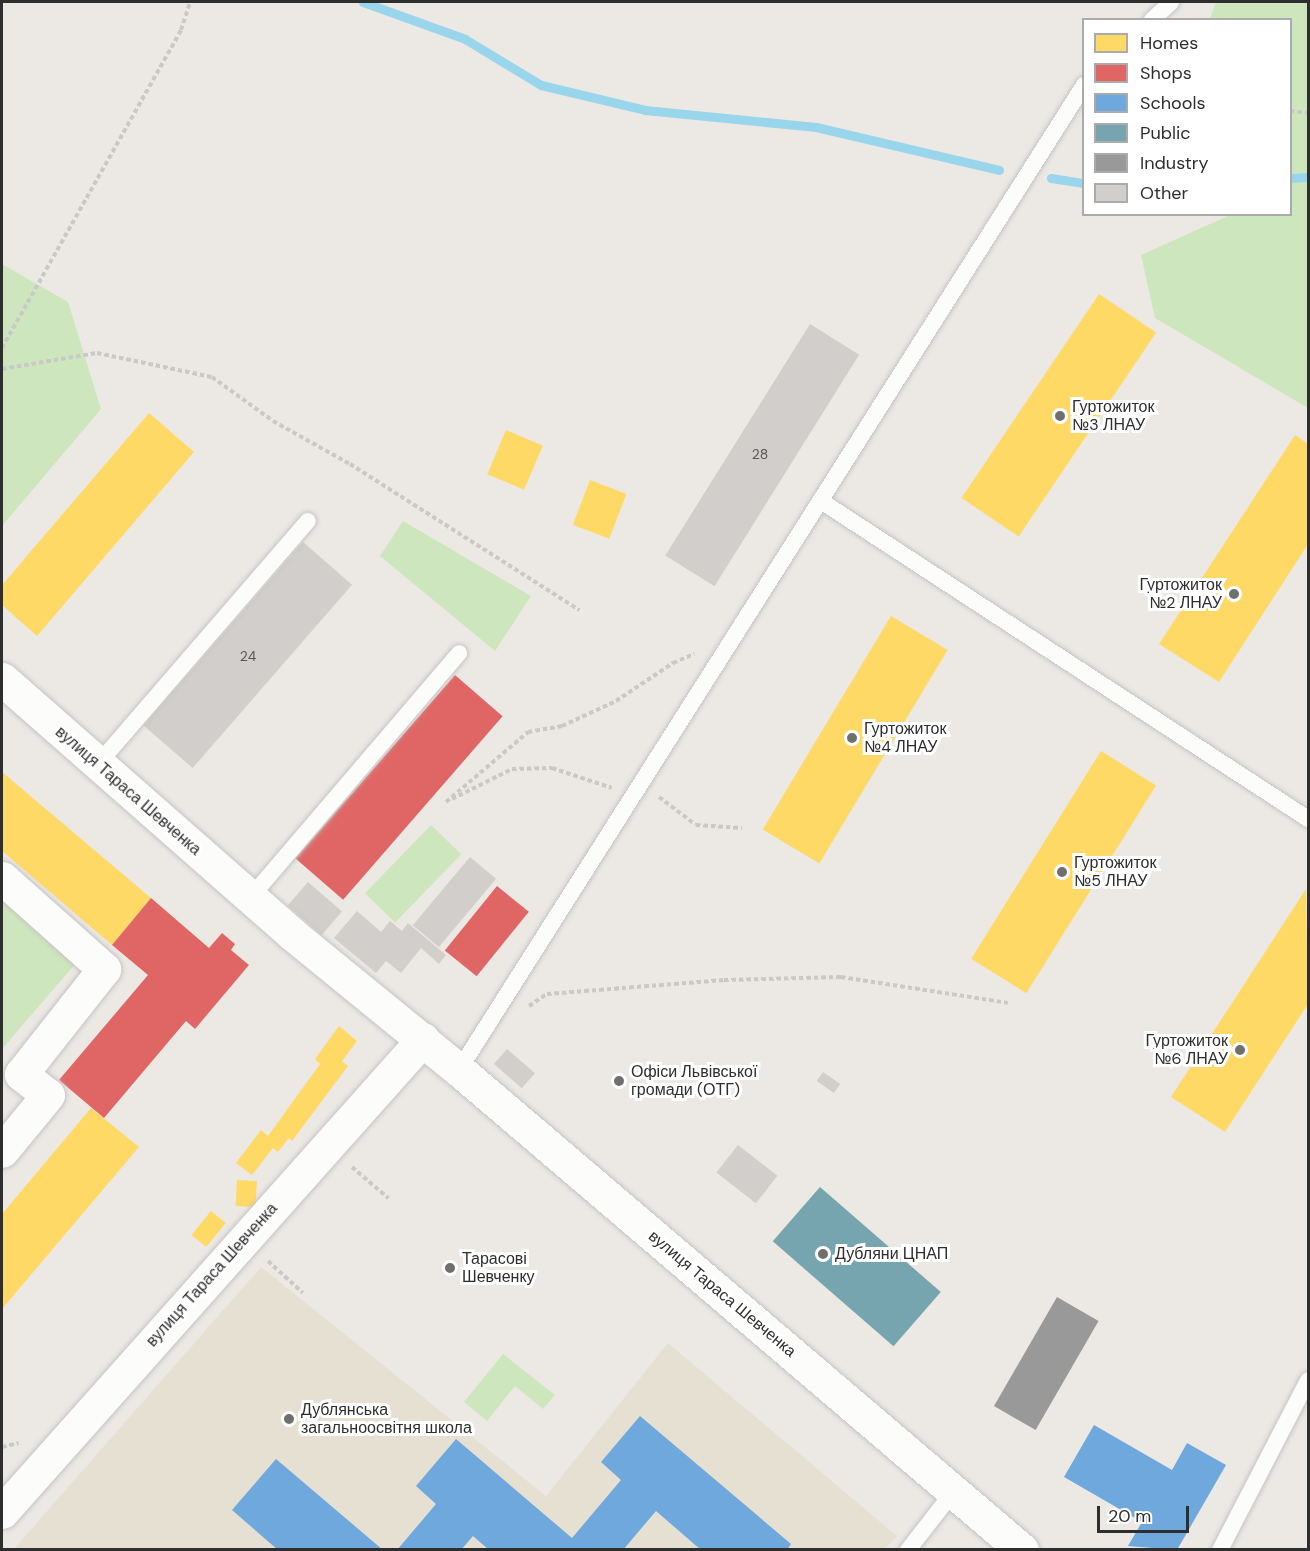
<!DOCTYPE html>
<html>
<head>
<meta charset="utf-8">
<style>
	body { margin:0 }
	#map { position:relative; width:1310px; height:1551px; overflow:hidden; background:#ece8e4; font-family:"DM Sans",sans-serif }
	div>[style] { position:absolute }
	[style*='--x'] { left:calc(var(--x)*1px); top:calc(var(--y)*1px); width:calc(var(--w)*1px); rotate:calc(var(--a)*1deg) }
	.education>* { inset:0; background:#e6e0d3 }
	.green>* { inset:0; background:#cee6be; transform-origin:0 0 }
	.homes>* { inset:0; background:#ffd966; transform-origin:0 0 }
	.shops>* { inset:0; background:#e06666; transform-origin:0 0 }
	.schools>* { inset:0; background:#6fa8dc }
	.public>* { inset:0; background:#76a5af; transform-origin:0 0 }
	.industry>* { inset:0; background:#999; transform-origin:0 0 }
	.stream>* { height:9px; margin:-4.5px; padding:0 4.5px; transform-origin:4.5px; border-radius:4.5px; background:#99d6ec }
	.building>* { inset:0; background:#d1cecb; transform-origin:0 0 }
	.path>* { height:4px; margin-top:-2px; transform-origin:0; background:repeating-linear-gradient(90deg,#c9c9c8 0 4.5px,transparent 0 7.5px) }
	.roads { filter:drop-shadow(0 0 2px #c5c4c5) drop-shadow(0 0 2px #c5c4c5) }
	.lane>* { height:16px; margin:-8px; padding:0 8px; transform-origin:8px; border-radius:8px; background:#fcfcfb }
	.street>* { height:33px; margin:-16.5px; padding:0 16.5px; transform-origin:16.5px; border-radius:16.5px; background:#fcfcfb }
	.dots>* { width:16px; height:16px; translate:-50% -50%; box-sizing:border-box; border:3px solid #fff; border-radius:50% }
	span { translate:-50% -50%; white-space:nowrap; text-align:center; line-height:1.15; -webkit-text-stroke:6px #fff; paint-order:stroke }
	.number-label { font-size:14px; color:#585857 }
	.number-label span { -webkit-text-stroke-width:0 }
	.poi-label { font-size:16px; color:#2e2e2e }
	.left { translate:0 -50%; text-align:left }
	.right { translate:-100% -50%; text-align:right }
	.street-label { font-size:16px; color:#2e2e2e }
	.frame { position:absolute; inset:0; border:3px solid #2e2e2e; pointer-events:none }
	.legend { position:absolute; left:1082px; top:18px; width:210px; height:198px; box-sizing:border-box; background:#fff; border:2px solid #ababab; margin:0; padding:8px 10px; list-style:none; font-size:18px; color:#2e2e2e }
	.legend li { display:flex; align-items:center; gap:12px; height:30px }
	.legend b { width:30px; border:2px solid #ababab }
	.scale { position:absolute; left:1097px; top:1506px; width:92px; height:27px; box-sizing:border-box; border:3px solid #2e2e2e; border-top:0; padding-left:8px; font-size:18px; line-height:21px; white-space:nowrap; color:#2e2e2e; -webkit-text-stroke:4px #fff; paint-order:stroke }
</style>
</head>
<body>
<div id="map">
	<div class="education">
		<i style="clip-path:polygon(261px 1267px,546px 1496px,668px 1343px,897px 1536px,884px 1550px,13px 1550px)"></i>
	</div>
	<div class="green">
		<i style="clip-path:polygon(1216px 2px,1308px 2px,1308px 408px,1155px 318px,1141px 255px,1230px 215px,1290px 214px,1290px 20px,1210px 19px)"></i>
		<i style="clip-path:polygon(2px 264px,68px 302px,101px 409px,2px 526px)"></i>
		<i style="clip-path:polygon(403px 521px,531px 596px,495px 651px,380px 556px)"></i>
		<i style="left:431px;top:825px;width:42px;height:95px;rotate:44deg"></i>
		<i style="clip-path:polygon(2px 885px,83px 955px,2px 1049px)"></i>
		<i style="clip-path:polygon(503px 1354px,555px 1395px,543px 1409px,515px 1386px,487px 1421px,464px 1402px)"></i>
	</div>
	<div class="homes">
		<i style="left:1099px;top:294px;width:69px;height:246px;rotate:34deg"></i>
		<i style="clip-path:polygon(149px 413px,194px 452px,37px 636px,2px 605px,2px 585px)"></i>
		<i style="left:506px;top:430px;width:40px;height:48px;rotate:23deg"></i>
		<i style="clip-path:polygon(1295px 435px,1308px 444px,1308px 544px,1219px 682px,1159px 644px)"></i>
		<i style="left:590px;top:480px;width:39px;height:48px;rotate:21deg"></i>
		<i style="left:891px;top:616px;width:66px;height:249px;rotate:31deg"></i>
		<i style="left:1101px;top:751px;width:65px;height:245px;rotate:32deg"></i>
		<i style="clip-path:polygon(2px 772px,151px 898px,112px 945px,2px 851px)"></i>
		<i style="clip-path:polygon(1306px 889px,1308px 1004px,1225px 1132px,1171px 1097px)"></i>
		<i style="clip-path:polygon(339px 1026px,357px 1041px,342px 1061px,348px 1066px,292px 1141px,289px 1138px,278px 1152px,273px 1148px,252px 1175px,236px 1163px,261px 1130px,268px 1136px,320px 1064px,315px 1059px)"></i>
		<i style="clip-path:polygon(91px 1108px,139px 1147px,2px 1309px,2px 1214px)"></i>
		<i style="left:237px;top:1180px;width:20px;height:26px;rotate:3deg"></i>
		<i style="left:211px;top:1211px;width:19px;height:31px;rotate:39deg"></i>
	</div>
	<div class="shops">
		<i style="left:455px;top:675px;width:63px;height:243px;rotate:41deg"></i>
		<i style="left:497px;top:886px;width:41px;height:83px;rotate:39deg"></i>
		<i style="clip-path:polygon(151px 898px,209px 948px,222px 933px,235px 944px,231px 950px,249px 965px,195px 1029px,186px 1021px,104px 1118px,59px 1080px,148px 975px,112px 945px)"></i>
	</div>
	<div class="schools">
		<i style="clip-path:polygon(640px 1416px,791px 1544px,787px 1550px,701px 1550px,656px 1511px,623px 1550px,489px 1550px,473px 1536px,461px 1550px,397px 1550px,436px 1504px,416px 1486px,456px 1439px,572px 1538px,621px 1480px,601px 1462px)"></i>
		<i style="clip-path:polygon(1094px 1425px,1172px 1470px,1187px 1443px,1226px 1465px,1177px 1550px,1128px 1546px,1142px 1522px,1064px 1477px)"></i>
		<i style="clip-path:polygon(276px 1459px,383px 1550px,278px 1550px,232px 1510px)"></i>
	</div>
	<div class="public">
		<i style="left:820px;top:1187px;width:160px;height:72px;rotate:41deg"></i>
	</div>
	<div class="industry">
		<i style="left:1057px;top:1297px;width:48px;height:126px;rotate:30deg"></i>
	</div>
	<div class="stream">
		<i style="--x:363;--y:2;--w:109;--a:19.9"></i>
		<i style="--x:465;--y:39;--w:89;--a:31.2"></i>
		<i style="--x:541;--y:85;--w:107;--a:13.5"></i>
		<i style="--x:645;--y:110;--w:172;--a:5.7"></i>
		<i style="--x:816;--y:127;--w:188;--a:13.2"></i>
		<i style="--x:1051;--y:178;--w:33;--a:9"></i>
		<i style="--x:1290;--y:178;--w:18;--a:-3"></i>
	</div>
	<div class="building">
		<i style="left:810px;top:324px;width:58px;height:273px;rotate:32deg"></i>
		<i style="left:303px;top:542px;width:65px;height:243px;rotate:41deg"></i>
		<i style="left:470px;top:857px;width:34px;height:89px;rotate:40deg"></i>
		<i style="left:308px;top:882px;width:45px;height:31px;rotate:41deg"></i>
		<i style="clip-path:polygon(357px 911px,381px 932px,390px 921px,402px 931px,408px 923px,446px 955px,439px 964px,421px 948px,401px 973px,386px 961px,376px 973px,334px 938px)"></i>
		<i style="left:507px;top:1049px;width:37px;height:20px;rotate:41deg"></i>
		<i style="left:823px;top:1072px;width:21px;height:11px;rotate:35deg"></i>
		<i style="left:738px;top:1145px;width:50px;height:35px;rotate:38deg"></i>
	</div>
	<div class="path">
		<i style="--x:1290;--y:111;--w:18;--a:6"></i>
		<i style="--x:2;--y:348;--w:365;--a:-60.6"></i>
		<i style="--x:181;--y:30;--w:29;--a:-72"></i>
		<i style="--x:2;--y:369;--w:96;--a:-9.6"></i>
		<i style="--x:97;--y:353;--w:117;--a:11.8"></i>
		<i style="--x:212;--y:377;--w:75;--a:35.8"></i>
		<i style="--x:273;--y:421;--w:88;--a:29.2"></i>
		<i style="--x:350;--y:464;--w:272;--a:32.5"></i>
		<i style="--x:659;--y:797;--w:46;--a:37.1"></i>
		<i style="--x:696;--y:825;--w:46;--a:3.7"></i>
		<i style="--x:452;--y:799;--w:67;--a:-26.6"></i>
		<i style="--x:512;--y:769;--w:40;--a:-1.4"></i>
		<i style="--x:552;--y:768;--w:63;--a:18.4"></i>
		<i style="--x:446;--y:802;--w:108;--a:-40.5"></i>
		<i style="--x:528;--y:732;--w:35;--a:-10"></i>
		<i style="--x:562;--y:726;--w:60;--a:-24.8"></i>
		<i style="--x:616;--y:701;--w:69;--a:-33.7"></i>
		<i style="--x:673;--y:663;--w:23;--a:-23"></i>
		<i style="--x:529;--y:1006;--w:22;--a:-34"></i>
		<i style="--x:547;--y:994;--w:178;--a:-4.5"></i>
		<i style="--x:724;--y:980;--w:117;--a:-1.5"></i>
		<i style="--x:841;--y:977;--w:169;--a:8.8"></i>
		<i style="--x:352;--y:1167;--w:48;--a:40.7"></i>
		<i style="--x:268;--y:1261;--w:47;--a:42.4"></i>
		<i style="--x:2;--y:1447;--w:17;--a:-13"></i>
	</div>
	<div class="roads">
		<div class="lane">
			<i style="--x:1152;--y:20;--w:26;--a:-43"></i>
			<i style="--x:821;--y:501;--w:582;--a:33.14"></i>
			<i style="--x:98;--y:764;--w:321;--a:-49.2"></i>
			<i style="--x:250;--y:898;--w:322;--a:-49.5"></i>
			<i style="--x:459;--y:1070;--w:1167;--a:-57.6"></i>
			<i style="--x:908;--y:1550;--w:75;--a:-52.1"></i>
			<i style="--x:1220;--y:1550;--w:191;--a:-62.6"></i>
		</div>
		<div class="street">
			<i style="--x:2;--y:679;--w:386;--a:41.3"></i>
			<i style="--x:292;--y:934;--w:215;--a:39.2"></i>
			<i style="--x:459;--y:1070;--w:740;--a:40.45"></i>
			<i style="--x:2;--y:878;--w:137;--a:41.7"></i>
			<i style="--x:104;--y:969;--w:134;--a:128.3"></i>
			<i style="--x:21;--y:1074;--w:34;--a:38"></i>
			<i style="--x:48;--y:1095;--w:72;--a:129.4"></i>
			<i style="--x:2;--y:1512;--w:633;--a:-48.33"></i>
		</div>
	</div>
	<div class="dots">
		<i style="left:1060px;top:416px;background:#706f6e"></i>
		<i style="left:1234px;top:594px;background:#706f6e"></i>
		<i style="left:852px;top:738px;background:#706f6e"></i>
		<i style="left:1062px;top:872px;background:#706f6e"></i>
		<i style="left:1240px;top:1050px;background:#706f6e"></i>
		<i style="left:619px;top:1081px;background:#706f6e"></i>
		<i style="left:823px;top:1254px;background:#706f6e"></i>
		<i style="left:450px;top:1268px;background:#706f6e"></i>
		<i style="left:289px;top:1419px;background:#706f6e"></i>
	</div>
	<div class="number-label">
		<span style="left:760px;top:454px">28</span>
		<span style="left:248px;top:656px">24</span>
	</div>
	<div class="poi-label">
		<span class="left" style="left:1072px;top:416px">Гуртожиток<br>№3 ЛНАУ</span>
		<span class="right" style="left:1222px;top:594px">Гуртожиток<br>№2 ЛНАУ</span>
		<span class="left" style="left:864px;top:738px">Гуртожиток<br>№4 ЛНАУ</span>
		<span class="left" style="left:1074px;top:872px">Гуртожиток<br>№5 ЛНАУ</span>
		<span class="right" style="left:1228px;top:1050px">Гуртожиток<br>№6 ЛНАУ</span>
		<span class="left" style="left:631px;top:1081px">Офіси Львівської<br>громади (ОТГ)</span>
		<span class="left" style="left:835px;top:1254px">Дубляни ЦНАП</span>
		<span class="left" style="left:462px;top:1268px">Тарасові<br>Шевченку</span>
		<span class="left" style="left:301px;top:1419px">Дублянська<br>загальноосвітня школа</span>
	</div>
	<div class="street-label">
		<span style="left:128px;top:791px;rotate:41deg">вулиця Тараса Шевченка</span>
		<span style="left:212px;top:1275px;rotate:-48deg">вулиця Тараса Шевченка</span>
		<span style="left:722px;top:1294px;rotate:40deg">вулиця Тараса Шевченка</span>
	</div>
	<div class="frame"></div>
	<ul class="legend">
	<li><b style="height:16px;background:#ffd966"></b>Homes</li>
	<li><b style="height:16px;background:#e06666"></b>Shops</li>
	<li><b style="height:16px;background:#6fa8dc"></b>Schools</li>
	<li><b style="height:16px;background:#76a5af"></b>Public</li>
	<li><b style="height:16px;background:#999"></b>Industry</li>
	<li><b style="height:16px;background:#d1cecb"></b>Other</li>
	</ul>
	<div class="scale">20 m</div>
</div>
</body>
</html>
